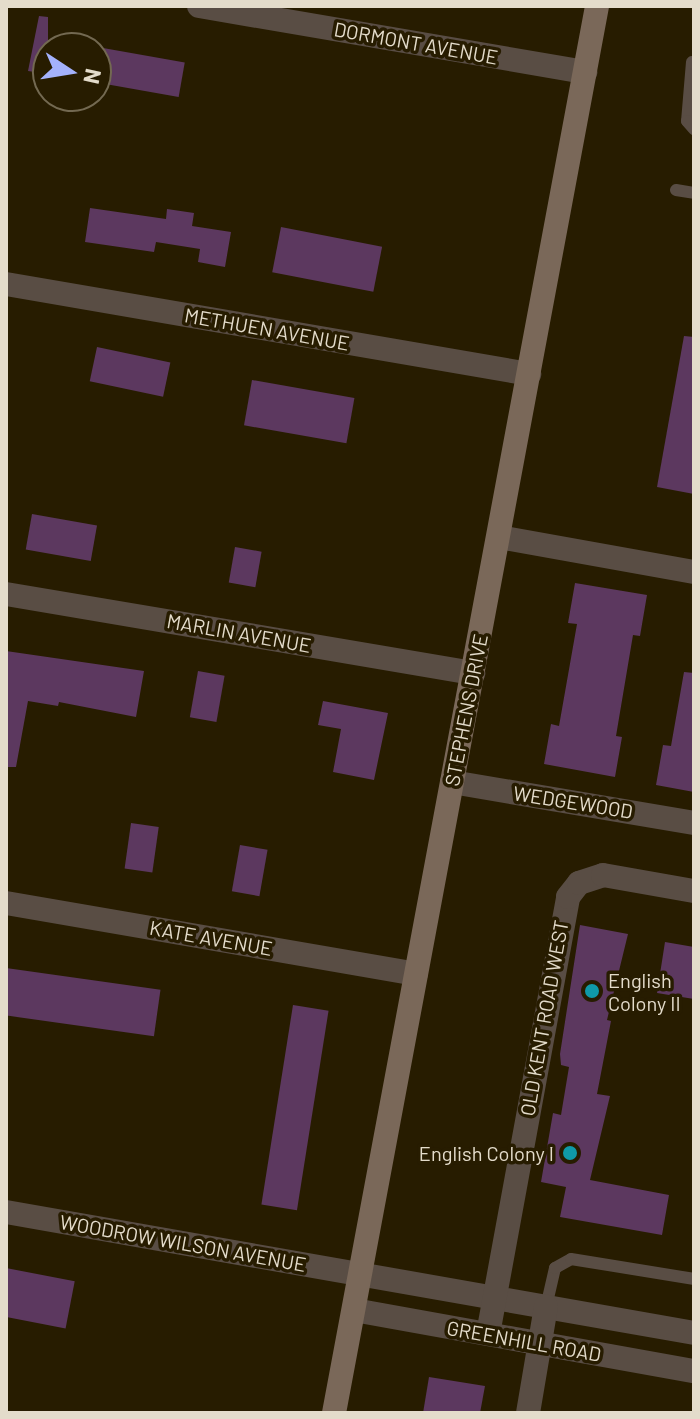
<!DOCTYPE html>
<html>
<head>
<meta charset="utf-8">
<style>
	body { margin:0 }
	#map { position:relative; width:700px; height:1419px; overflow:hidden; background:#271c00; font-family:Barlow,sans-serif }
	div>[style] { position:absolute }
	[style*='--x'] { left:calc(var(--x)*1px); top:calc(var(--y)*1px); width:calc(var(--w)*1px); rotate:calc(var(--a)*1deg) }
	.building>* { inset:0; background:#5c385f; transform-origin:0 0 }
	.lane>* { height:12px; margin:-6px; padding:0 6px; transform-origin:6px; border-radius:6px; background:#594d44 }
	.street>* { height:24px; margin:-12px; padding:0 12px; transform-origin:12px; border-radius:12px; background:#594d44 }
	.secondary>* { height:24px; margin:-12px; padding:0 12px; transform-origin:12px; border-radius:12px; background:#7a6859 }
	.dots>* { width:22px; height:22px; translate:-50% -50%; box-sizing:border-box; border:4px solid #271c00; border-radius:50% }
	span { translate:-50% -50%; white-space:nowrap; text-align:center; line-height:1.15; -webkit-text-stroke:7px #271c00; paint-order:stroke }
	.street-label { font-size:20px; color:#e4dccb }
	.poi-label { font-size:20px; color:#e4dccb }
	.left { translate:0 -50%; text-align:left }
	.right { translate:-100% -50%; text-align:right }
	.frame { position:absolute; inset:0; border:8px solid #e4dccb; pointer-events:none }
	.north { position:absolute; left:32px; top:32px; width:80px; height:80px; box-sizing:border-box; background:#271c00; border:2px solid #736951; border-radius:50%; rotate:102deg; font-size:22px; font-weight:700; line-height:32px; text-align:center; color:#e4dccb }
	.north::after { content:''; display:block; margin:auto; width:28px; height:36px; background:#a4b2fc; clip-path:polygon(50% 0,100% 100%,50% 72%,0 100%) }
</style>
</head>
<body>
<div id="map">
	<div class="building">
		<i style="clip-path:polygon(39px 16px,48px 17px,48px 74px,28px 71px)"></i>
		<i style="left:103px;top:48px;width:83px;height:35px;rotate:10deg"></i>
		<i style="clip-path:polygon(90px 208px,166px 219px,167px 209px,194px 213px,192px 226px,231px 232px,225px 267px,198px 262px,200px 249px,156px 242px,154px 252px,85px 242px)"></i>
		<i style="left:281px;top:227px;width:103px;height:46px;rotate:11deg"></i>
		<i style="clip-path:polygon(684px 336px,694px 337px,694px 494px,657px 487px)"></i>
		<i style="left:97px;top:347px;width:75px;height:35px;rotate:12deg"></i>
		<i style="left:252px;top:380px;width:104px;height:46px;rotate:10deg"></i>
		<i style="left:32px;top:514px;width:66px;height:36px;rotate:10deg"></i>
		<i style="left:235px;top:547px;width:27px;height:36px;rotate:10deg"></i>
		<i style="clip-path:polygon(575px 583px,647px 595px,640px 636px,633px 635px,616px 736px,622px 737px,615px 777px,544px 764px,551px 724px,559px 726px,577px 624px,568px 623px)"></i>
		<i style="clip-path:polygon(6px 651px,144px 671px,136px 717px,59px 702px,58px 706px,28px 701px,16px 767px,6px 767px)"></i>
		<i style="left:198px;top:671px;width:27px;height:47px;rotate:10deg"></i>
		<i style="clip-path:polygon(684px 672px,694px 673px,694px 792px,656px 785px,663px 745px,671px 746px)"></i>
		<i style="clip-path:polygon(323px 701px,388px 713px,374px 780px,333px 772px,341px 729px,318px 725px)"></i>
		<i style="left:131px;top:823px;width:28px;height:46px;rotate:8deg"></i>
		<i style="left:240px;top:845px;width:28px;height:47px;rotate:10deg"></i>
		<i style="clip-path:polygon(580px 925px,628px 934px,607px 1020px,611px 1021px,597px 1094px,610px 1096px,590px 1180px,669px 1195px,662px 1235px,560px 1217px,566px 1187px,541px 1182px,553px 1113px,561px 1115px,569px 1067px,561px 1065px,560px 1054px)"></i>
		<i style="clip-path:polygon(665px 942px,694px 947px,694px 999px,657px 993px)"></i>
		<i style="left:6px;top:968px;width:156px;height:47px;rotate:8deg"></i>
		<i style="left:293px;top:1005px;width:36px;height:202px;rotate:9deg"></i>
		<i style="left:6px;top:1268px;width:70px;height:48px;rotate:11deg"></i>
		<i style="clip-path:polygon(429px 1377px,485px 1386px,480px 1413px,423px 1413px)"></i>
	</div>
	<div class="lane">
		<i style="--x:692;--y:62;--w:59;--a:94.8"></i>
		<i style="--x:687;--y:121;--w:11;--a:49"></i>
		<i style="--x:676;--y:190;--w:18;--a:9"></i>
		<i style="--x:546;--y:1307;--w:40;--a:-77"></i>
		<i style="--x:555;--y:1268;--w:18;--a:-29"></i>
		<i style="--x:571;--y:1259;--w:125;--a:9.2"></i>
	</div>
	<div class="street">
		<i style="--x:199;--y:6;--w:392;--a:9.7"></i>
		<i style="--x:6;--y:284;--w:531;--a:9.76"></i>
		<i style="--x:499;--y:537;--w:198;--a:10.2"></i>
		<i style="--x:6;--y:594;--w:474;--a:9.6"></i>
		<i style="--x:452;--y:782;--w:245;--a:9.6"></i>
		<i style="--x:6;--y:903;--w:416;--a:9.8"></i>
		<i style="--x:6;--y:1212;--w:699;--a:9.97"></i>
		<i style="--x:354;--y:1310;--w:345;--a:10.2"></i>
		<i style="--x:488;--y:1334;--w:444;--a:-79.6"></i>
		<i style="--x:568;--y:897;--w:18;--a:-52"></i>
		<i style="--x:579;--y:883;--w:25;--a:-18"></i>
		<i style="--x:603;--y:875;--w:92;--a:10"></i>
		<i style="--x:528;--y:1413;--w:108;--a:-80.4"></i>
	</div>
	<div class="secondary">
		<i style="--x:334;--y:1413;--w:1431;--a:-79.41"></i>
	</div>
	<div class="dots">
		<i style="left:592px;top:991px;background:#0f9aa8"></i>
		<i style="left:570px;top:1153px;background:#0f9aa8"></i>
	</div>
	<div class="street-label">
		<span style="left:416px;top:43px;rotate:10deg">DORMONT AVENUE</span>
		<span style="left:267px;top:329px;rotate:10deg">METHUEN AVENUE</span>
		<span style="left:239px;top:633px;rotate:10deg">MARLIN AVENUE</span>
		<span style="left:466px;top:710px;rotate:-79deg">STEPHENS DRIVE</span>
		<span style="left:573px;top:802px;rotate:9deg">WEDGEWOOD</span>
		<span style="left:211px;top:938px;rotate:10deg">KATE AVENUE</span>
		<span style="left:544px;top:1018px;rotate:-80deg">OLD KENT ROAD WEST</span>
		<span style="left:183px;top:1243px;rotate:10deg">WOODROW WILSON AVENUE</span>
		<span style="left:524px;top:1341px;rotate:10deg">GREENHILL ROAD</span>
	</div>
	<div class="poi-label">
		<span class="left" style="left:608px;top:992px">English<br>Colony II</span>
		<span class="right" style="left:554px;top:1153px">English Colony I</span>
	</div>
	<div class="frame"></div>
	<div class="north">N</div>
</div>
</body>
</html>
